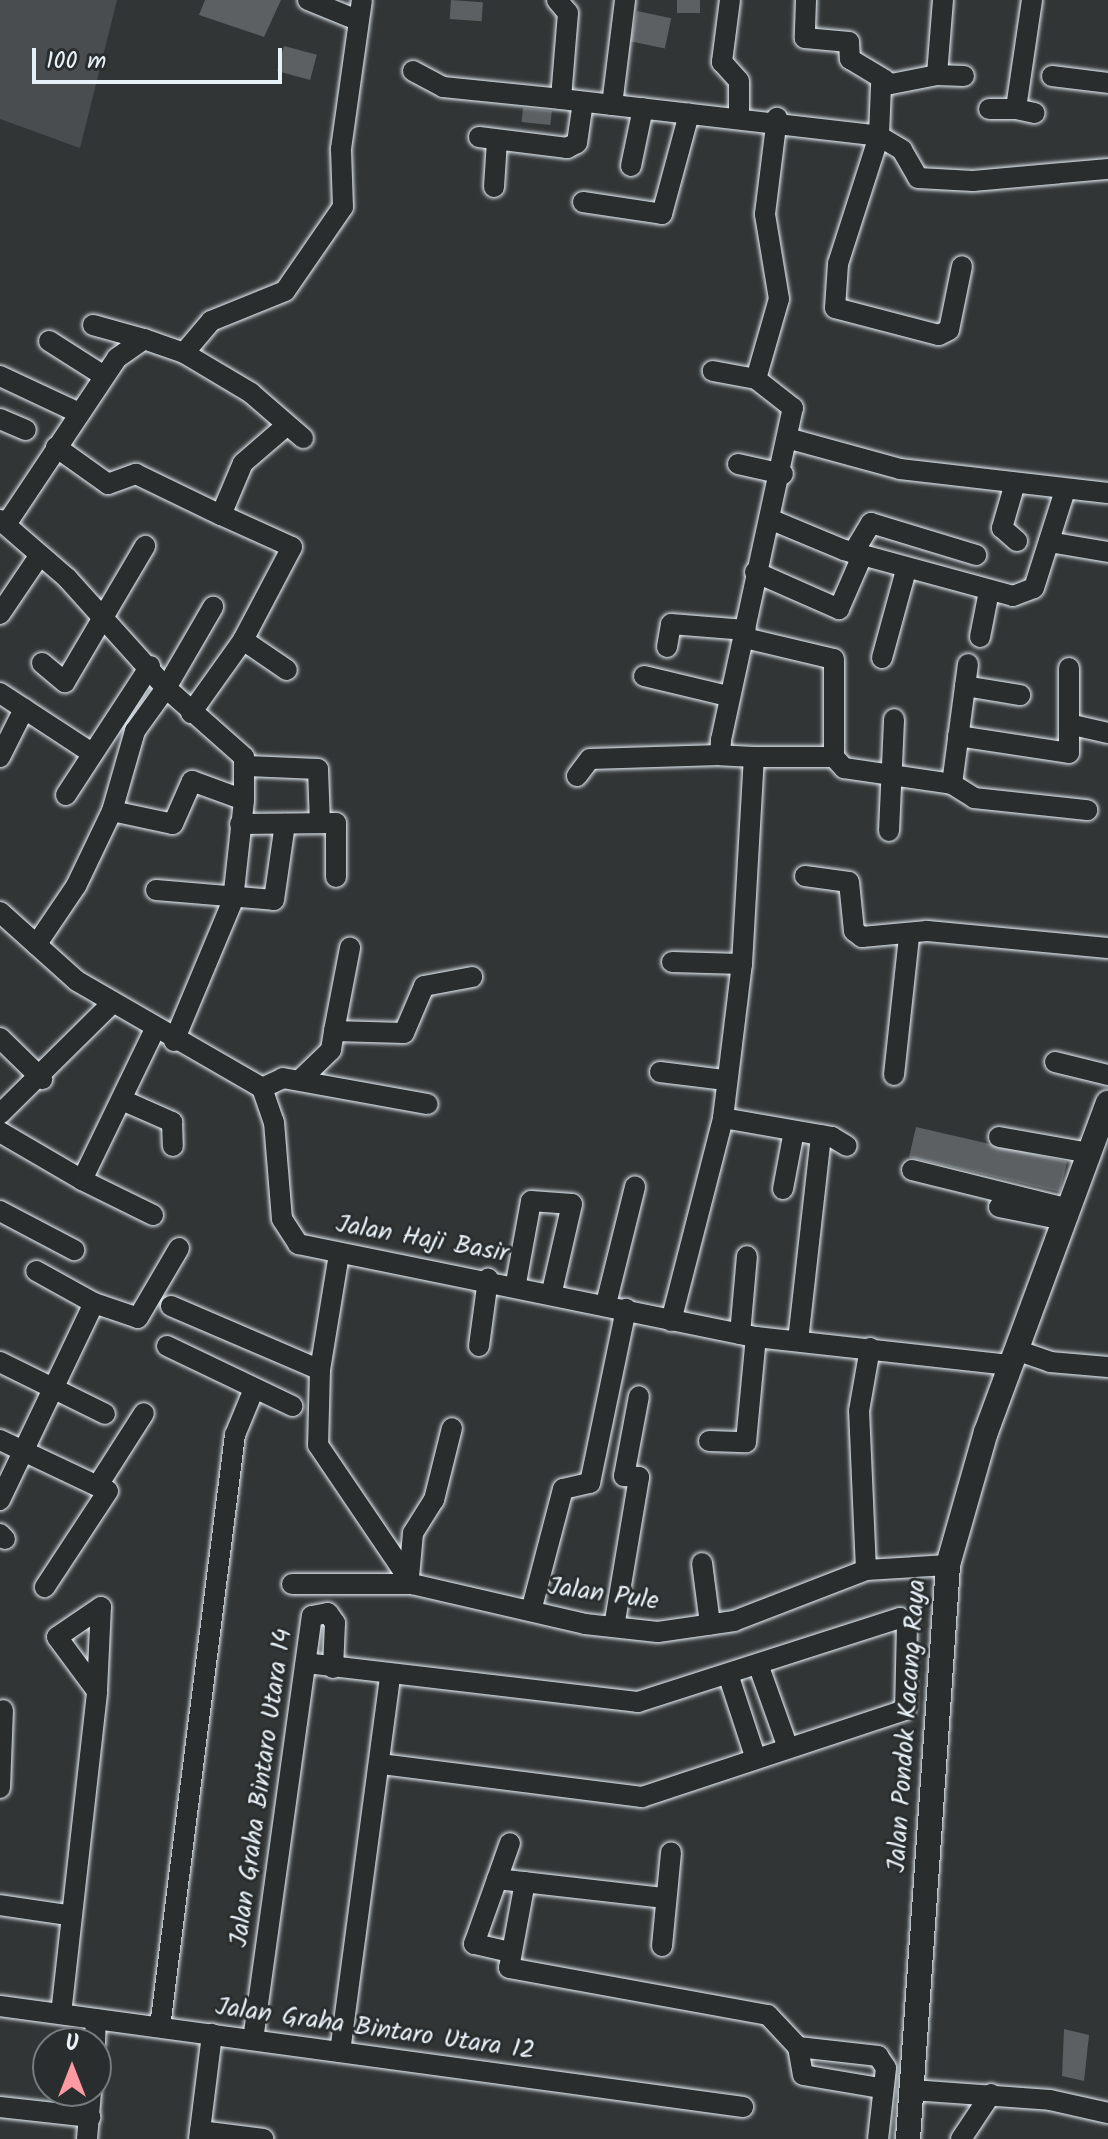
<!DOCTYPE html>
<html>
<head>
<meta charset="utf-8">
<style>
	body { margin:0 }
	#map { position:relative; width:1108px; height:2139px; overflow:hidden; background:#323536; font-family:Kalam,sans-serif }
	div>[style] { position:absolute }
	[style*='--x'] { left:calc(var(--x)*1px); top:calc(var(--y)*1px); width:calc(var(--w)*1px); rotate:calc(var(--a)*1deg) }
	.green>* { inset:0; background:#494d4f }
	.building>* { inset:0; background:#5c6063; transform-origin:0 0 }
	.roads { filter:drop-shadow(0 0 2px #e8f1f8) drop-shadow(0 0 2px #e8f1f8) }
	.minor>* { height:20px; margin:-10px; padding:0 10px; transform-origin:10px; border-radius:10px; background:#2a2d2e }
	.major>* { height:24px; margin:-12px; padding:0 12px; transform-origin:12px; border-radius:12px; background:#2a2d2e }
	span { translate:-50% -50%; white-space:nowrap; text-align:center; line-height:1.15; -webkit-text-stroke:6px #2a2d2e; paint-order:stroke }
	.street-label { font-size:26px; color:#e8f1f8 }
	.north { position:absolute; left:32px; top:2027px; width:80px; height:80px; box-sizing:border-box; background:#2a2d2e; border:2px solid #767b7f; border-radius:50%; rotate:0deg; font-size:22px; font-weight:700; line-height:32px; text-align:center; color:#e8f1f8 }
	.north::after { content:''; display:block; margin:auto; width:28px; height:36px; background:#ff9aa2; clip-path:polygon(50% 0,100% 100%,50% 72%,0 100%) }
	.scale { position:absolute; left:32px; top:48px; width:250px; height:36px; box-sizing:border-box; border:4px solid #e8f1f8; border-top:0; padding-left:10px; font-size:24px; line-height:28px; white-space:nowrap; color:#e8f1f8; -webkit-text-stroke:6px #2a2d2e; paint-order:stroke }
</style>
</head>
<body>
<div id="map">
	<div class="green">
		<i style="clip-path:polygon(0 0,117px 0,80px 148px,0 119px)"></i>
	</div>
	<div class="building">
		<i style="clip-path:polygon(205px 0,281px 0,264px 37px,199px 15px)"></i>
		<i style="left:451px;top:0;width:32px;height:19px;rotate:4deg"></i>
		<i style="left:677px;top:0;width:23px;height:13px"></i>
		<i style="left:637px;top:11px;width:35px;height:31px;rotate:12deg"></i>
		<i style="left:284px;top:46px;width:34px;height:26px;rotate:15deg"></i>
		<i style="left:523px;top:108px;width:29px;height:14px;rotate:6deg"></i>
		<i style="left:916px;top:1127px;width:155px;height:31px;rotate:13deg"></i>
		<i style="clip-path:polygon(1064px 2029px,1089px 2035px,1084px 2081px,1062px 2076px)"></i>
	</div>
	<div class="roads">
		<div class="minor">
			<i style="--x:308;--y:0;--w:53;--a:22.2"></i>
			<i style="--x:557;--y:0;--w:17;--a:50"></i>
			<i style="--x:568;--y:13;--w:86;--a:94.7"></i>
			<i style="--x:561;--y:99;--w:320;--a:6.6"></i>
			<i style="--x:879;--y:136;--w:27;--a:31"></i>
			<i style="--x:902;--y:150;--w:32;--a:60"></i>
			<i style="--x:918;--y:178;--w:55;--a:3.1"></i>
			<i style="--x:973;--y:181;--w:136;--a:-5.1"></i>
			<i style="--x:730;--y:0;--w:63;--a:97.4"></i>
			<i style="--x:722;--y:62;--w:25;--a:48"></i>
			<i style="--x:739;--y:81;--w:35;--a:90"></i>
			<i style="--x:806;--y:0;--w:38;--a:92"></i>
			<i style="--x:805;--y:38;--w:44;--a:5.2"></i>
			<i style="--x:849;--y:42;--w:17;--a:87"></i>
			<i style="--x:850;--y:59;--w:41;--a:31"></i>
			<i style="--x:943;--y:0;--w:75;--a:94.6"></i>
			<i style="--x:937;--y:75;--w:57;--a:168.9"></i>
			<i style="--x:881;--y:86;--w:50;--a:92.3"></i>
			<i style="--x:879;--y:136;--w:134;--a:107.8"></i>
			<i style="--x:838;--y:264;--w:44;--a:93.9"></i>
			<i style="--x:835;--y:308;--w:107;--a:14.6"></i>
			<i style="--x:939;--y:335;--w:11;--a:-27"></i>
			<i style="--x:949;--y:330;--w:65;--a:-78.5"></i>
			<i style="--x:1032;--y:0;--w:110;--a:98.4"></i>
			<i style="--x:1016;--y:109;--w:19;--a:12"></i>
			<i style="--x:413;--y:71;--w:34;--a:28"></i>
			<i style="--x:443;--y:87;--w:119;--a:5.8"></i>
			<i style="--x:937;--y:75;--w:27;--a:2"></i>
			<i style="--x:1052;--y:76;--w:56;--a:7.1"></i>
			<i style="--x:612;--y:105;--w:106;--a:-82.9"></i>
			<i style="--x:989;--y:109;--w:27;--a:0"></i>
			<i style="--x:479;--y:137;--w:89;--a:7.1"></i>
			<i style="--x:567;--y:148;--w:11;--a:-27"></i>
			<i style="--x:577;--y:143;--w:41;--a:-81.7"></i>
			<i style="--x:631;--y:166;--w:59;--a:-78.3"></i>
			<i style="--x:494;--y:187;--w:47;--a:-86.3"></i>
			<i style="--x:583;--y:202;--w:80;--a:8.6"></i>
			<i style="--x:662;--y:214;--w:104;--a:-74.9"></i>
			<i style="--x:93;--y:325;--w:53;--a:15.4"></i>
			<i style="--x:49;--y:341;--w:65;--a:32.5"></i>
			<i style="--x:184;--y:353;--w:78;--a:30.8"></i>
			<i style="--x:251;--y:393;--w:69;--a:40.9"></i>
			<i style="--x:0;--y:376;--w:87;--a:25.1"></i>
			<i style="--x:756;--y:379;--w:83;--a:-74"></i>
			<i style="--x:779;--y:299;--w:86;--a:-99.4"></i>
			<i style="--x:765;--y:214;--w:97;--a:-82.9"></i>
			<i style="--x:0;--y:419;--w:28;--a:23"></i>
			<i style="--x:787;--y:438;--w:117;--a:15.3"></i>
			<i style="--x:900;--y:469;--w:209;--a:6.6"></i>
			<i style="--x:56;--y:447;--w:64;--a:35.4"></i>
			<i style="--x:108;--y:484;--w:30;--a:-20"></i>
			<i style="--x:136;--y:474;--w:94;--a:25.8"></i>
			<i style="--x:738;--y:464;--w:46;--a:12.5"></i>
			<i style="--x:1015;--y:483;--w:47;--a:106.1"></i>
			<i style="--x:1002;--y:528;--w:20;--a:41"></i>
			<i style="--x:0;--y:520;--w:89;--a:40.9"></i>
			<i style="--x:67;--y:578;--w:148;--a:48"></i>
			<i style="--x:166;--y:688;--w:53;--a:125.8"></i>
			<i style="--x:135;--y:731;--w:83;--a:106"></i>
			<i style="--x:112;--y:811;--w:83;--a:115.6"></i>
			<i style="--x:76;--y:886;--w:71;--a:124.1"></i>
			<i style="--x:772;--y:520;--w:78;--a:22.6"></i>
			<i style="--x:844;--y:550;--w:175;--a:15.2"></i>
			<i style="--x:1013;--y:596;--w:22;--a:-21"></i>
			<i style="--x:1034;--y:588;--w:103;--a:-72.4"></i>
			<i style="--x:7;--y:523;--w:198;--a:-56.3"></i>
			<i style="--x:117;--y:358;--w:33;--a:-35"></i>
			<i style="--x:144;--y:339;--w:42;--a:19.3"></i>
			<i style="--x:184;--y:353;--w:42;--a:-49.8"></i>
			<i style="--x:211;--y:321;--w:80;--a:-22.1"></i>
			<i style="--x:285;--y:291;--w:102;--a:-55.4"></i>
			<i style="--x:343;--y:207;--w:58;--a:-92"></i>
			<i style="--x:341;--y:149;--w:150;--a:-82"></i>
			<i style="--x:1049;--y:542;--w:60;--a:9.6"></i>
			<i style="--x:853;--y:553;--w:35;--a:-59"></i>
			<i style="--x:871;--y:523;--w:110;--a:16.9"></i>
			<i style="--x:755;--y:572;--w:92;--a:23.8"></i>
			<i style="--x:839;--y:609;--w:58;--a:-66.5"></i>
			<i style="--x:0;--y:614;--w:71;--a:-55.9"></i>
			<i style="--x:980;--y:637;--w:47;--a:-78.9"></i>
			<i style="--x:745;--y:638;--w:91;--a:13.3"></i>
			<i style="--x:834;--y:659;--w:98;--a:90"></i>
			<i style="--x:243;--y:640;--w:53;--a:34.3"></i>
			<i style="--x:667;--y:647;--w:23;--a:-80"></i>
			<i style="--x:671;--y:624;--w:75;--a:4.6"></i>
			<i style="--x:882;--y:658;--w:91;--a:-74.7"></i>
			<i style="--x:42;--y:663;--w:30;--a:40"></i>
			<i style="--x:65;--y:682;--w:158;--a:-59.5"></i>
			<i style="--x:644;--y:676;--w:86;--a:13.4"></i>
			<i style="--x:965;--y:686;--w:56;--a:9.3"></i>
			<i style="--x:0;--y:693;--w:108;--a:33.2"></i>
			<i style="--x:191;--y:713;--w:90;--a:-54.5"></i>
			<i style="--x:243;--y:640;--w:105;--a:-62.2"></i>
			<i style="--x:292;--y:547;--w:78;--a:-155.7"></i>
			<i style="--x:221;--y:515;--w:56;--a:-67.1"></i>
			<i style="--x:243;--y:463;--w:58;--a:-40.8"></i>
			<i style="--x:1073;--y:725;--w:36;--a:13"></i>
			<i style="--x:958;--y:736;--w:112;--a:8.7"></i>
			<i style="--x:1069;--y:753;--w:85;--a:-90"></i>
			<i style="--x:0;--y:757;--w:54;--a:-63.4"></i>
			<i style="--x:754;--y:757;--w:80;--a:0"></i>
			<i style="--x:834;--y:757;--w:15;--a:48"></i>
			<i style="--x:844;--y:768;--w:109;--a:8.4"></i>
			<i style="--x:952;--y:784;--w:26;--a:32"></i>
			<i style="--x:974;--y:798;--w:114;--a:6.1"></i>
			<i style="--x:247;--y:766;--w:71;--a:2.4"></i>
			<i style="--x:318;--y:769;--w:54;--a:87.9"></i>
			<i style="--x:577;--y:776;--w:21;--a:-53"></i>
			<i style="--x:590;--y:759;--w:130;--a:-1.8"></i>
			<i style="--x:952;--y:784;--w:121;--a:-82.4"></i>
			<i style="--x:66;--y:795;--w:154;--a:-56.9"></i>
			<i style="--x:112;--y:811;--w:62;--a:12"></i>
			<i style="--x:173;--y:824;--w:47;--a:-66.2"></i>
			<i style="--x:192;--y:781;--w:55;--a:20.1"></i>
			<i style="--x:240;--y:824;--w:96;--a:-0.6"></i>
			<i style="--x:336;--y:823;--w:54;--a:90"></i>
			<i style="--x:889;--y:831;--w:112;--a:-87.4"></i>
			<i style="--x:805;--y:876;--w:44;--a:7.8"></i>
			<i style="--x:849;--y:882;--w:49;--a:84.2"></i>
			<i style="--x:854;--y:931;--w:10;--a:37"></i>
			<i style="--x:862;--y:937;--w:65;--a:-5.3"></i>
			<i style="--x:927;--y:931;--w:182;--a:5.4"></i>
			<i style="--x:156;--y:890;--w:118;--a:4.8"></i>
			<i style="--x:274;--y:900;--w:77;--a:-81.8"></i>
			<i style="--x:0;--y:912;--w:103;--a:41.9"></i>
			<i style="--x:77;--y:981;--w:214;--a:30"></i>
			<i style="--x:262;--y:1088;--w:36;--a:71"></i>
			<i style="--x:274;--y:1122;--w:97;--a:85.3"></i>
			<i style="--x:282;--y:1219;--w:30;--a:57"></i>
			<i style="--x:298;--y:1244;--w:467;--a:11.5"></i>
			<i style="--x:756;--y:1337;--w:257;--a:6.3"></i>
			<i style="--x:672;--y:962;--w:70;--a:1.6"></i>
			<i style="--x:334;--y:1031;--w:85;--a:-79.1"></i>
			<i style="--x:0;--y:1038;--w:59;--a:44.3"></i>
			<i style="--x:174;--y:1041;--w:153;--a:-67.3"></i>
			<i style="--x:233;--y:900;--w:101;--a:-83.7"></i>
			<i style="--x:244;--y:800;--w:43;--a:-90"></i>
			<i style="--x:244;--y:757;--w:104;--a:-138.5"></i>
			<i style="--x:166;--y:688;--w:94;--a:-59.9"></i>
			<i style="--x:1055;--y:1062;--w:55;--a:13.8"></i>
			<i style="--x:660;--y:1072;--w:64;--a:7.1"></i>
			<i style="--x:894;--y:1075;--w:140;--a:-83.8"></i>
			<i style="--x:300;--y:1080;--w:43;--a:-44.1"></i>
			<i style="--x:331;--y:1050;--w:19;--a:-81"></i>
			<i style="--x:334;--y:1031;--w:70;--a:1.6"></i>
			<i style="--x:404;--y:1033;--w:51;--a:-66.9"></i>
			<i style="--x:424;--y:986;--w:49;--a:-10.6"></i>
			<i style="--x:262;--y:1088;--w:23;--a:-25"></i>
			<i style="--x:283;--y:1078;--w:147;--a:10.2"></i>
			<i style="--x:122;--y:1100;--w:55;--a:23.7"></i>
			<i style="--x:172;--y:1122;--w:24;--a:88"></i>
			<i style="--x:0;--y:1114;--w:156;--a:-44.7"></i>
			<i style="--x:723;--y:1118;--w:111;--a:9.9"></i>
			<i style="--x:832;--y:1137;--w:17;--a:31"></i>
			<i style="--x:0;--y:1132;--w:95;--a:30.3"></i>
			<i style="--x:999;--y:1137;--w:92;--a:10"></i>
			<i style="--x:912;--y:1170;--w:163;--a:13.9"></i>
			<i style="--x:783;--y:1189;--w:59;--a:-79.3"></i>
			<i style="--x:999;--y:1207;--w:56;--a:11.3"></i>
			<i style="--x:0;--y:1211;--w:84;--a:27.8"></i>
			<i style="--x:153;--y:1215;--w:79;--a:-153.8"></i>
			<i style="--x:82;--y:1180;--w:168;--a:-64.2"></i>
			<i style="--x:339;--y:1254;--w:118;--a:99.3"></i>
			<i style="--x:320;--y:1370;--w:75;--a:91.5"></i>
			<i style="--x:318;--y:1445;--w:168;--a:55.9"></i>
			<i style="--x:516;--y:1283;--w:83;--a:-79.6"></i>
			<i style="--x:531;--y:1201;--w:41;--a:4.2"></i>
			<i style="--x:572;--y:1204;--w:89;--a:102.9"></i>
			<i style="--x:94;--y:1303;--w:46;--a:18.8"></i>
			<i style="--x:138;--y:1318;--w:81;--a:-59.6"></i>
			<i style="--x:606;--y:1304;--w:121;--a:-76.1"></i>
			<i style="--x:171;--y:1306;--w:162;--a:23.2"></i>
			<i style="--x:671;--y:1321;--w:210;--a:-75.6"></i>
			<i style="--x:723;--y:1118;--w:155;--a:-83"></i>
			<i style="--x:742;--y:964;--w:207;--a:-86.7"></i>
			<i style="--x:754;--y:757;--w:34;--a:-177"></i>
			<i style="--x:720;--y:755;--w:15;--a:-86"></i>
			<i style="--x:721;--y:740;--w:340;--a:-77.8"></i>
			<i style="--x:793;--y:408;--w:47;--a:-141.9"></i>
			<i style="--x:756;--y:379;--w:44;--a:-169.5"></i>
			<i style="--x:740;--y:1334;--w:78;--a:-84.9"></i>
			<i style="--x:798;--y:1341;--w:207;--a:-83.6"></i>
			<i style="--x:167;--y:1346;--w:139;--a:25.6"></i>
			<i style="--x:479;--y:1346;--w:68;--a:-82.3"></i>
			<i style="--x:1016;--y:1350;--w:36;--a:19"></i>
			<i style="--x:1050;--y:1362;--w:58;--a:4.9"></i>
			<i style="--x:0;--y:1362;--w:117;--a:26.3"></i>
			<i style="--x:0;--y:1440;--w:119;--a:25.3"></i>
			<i style="--x:108;--y:1491;--w:115;--a:123.3"></i>
			<i style="--x:709;--y:1441;--w:37;--a:2"></i>
			<i style="--x:746;--y:1442;--w:105;--a:-84.6"></i>
			<i style="--x:98;--y:1485;--w:85;--a:-57.4"></i>
			<i style="--x:0;--y:1500;--w:218;--a:-64.5"></i>
			<i style="--x:94;--y:1303;--w:66;--a:-151.1"></i>
			<i style="--x:0;--y:1534;--w:7;--a:45"></i>
			<i style="--x:702;--y:1563;--w:62;--a:82.5"></i>
			<i style="--x:866;--y:1570;--w:159;--a:-92.5"></i>
			<i style="--x:859;--y:1411;--w:64;--a:-80.1"></i>
			<i style="--x:409;--y:1577;--w:44;--a:-84.8"></i>
			<i style="--x:413;--y:1533;--w:39;--a:-58"></i>
			<i style="--x:434;--y:1500;--w:74;--a:-76"></i>
			<i style="--x:292;--y:1584;--w:120;--a:0"></i>
			<i style="--x:412;--y:1584;--w:178;--a:13"></i>
			<i style="--x:585;--y:1624;--w:73;--a:6.3"></i>
			<i style="--x:658;--y:1632;--w:77;--a:-8.2"></i>
			<i style="--x:734;--y:1621;--w:142;--a:-21.1"></i>
			<i style="--x:866;--y:1570;--w:82;--a:-3.5"></i>
			<i style="--x:531;--y:1611;--w:126;--a:-75.3"></i>
			<i style="--x:563;--y:1489;--w:28;--a:-13"></i>
			<i style="--x:590;--y:1483;--w:178;--a:-78.3"></i>
			<i style="--x:614;--y:1627;--w:152;--a:-80.5"></i>
			<i style="--x:639;--y:1477;--w:15;--a:-176"></i>
			<i style="--x:624;--y:1476;--w:81;--a:-79.4"></i>
			<i style="--x:306;--y:1663;--w:334;--a:6.7"></i>
			<i style="--x:638;--y:1702;--w:275;--a:-17.8"></i>
			<i style="--x:900;--y:1618;--w:9;--a:41"></i>
			<i style="--x:907;--y:1624;--w:86;--a:91.3"></i>
			<i style="--x:905;--y:1710;--w:277;--a:161.7"></i>
			<i style="--x:642;--y:1797;--w:264;--a:-172.8"></i>
			<i style="--x:758;--y:1664;--w:89;--a:70.3"></i>
			<i style="--x:728;--y:1674;--w:89;--a:71.8"></i>
			<i style="--x:0;--y:1788;--w:78;--a:-87.8"></i>
			<i style="--x:497;--y:1879;--w:169;--a:6.5"></i>
			<i style="--x:525;--y:1882;--w:87;--a:100.5"></i>
			<i style="--x:509;--y:1968;--w:263;--a:10.3"></i>
			<i style="--x:768;--y:2015;--w:44;--a:46.8"></i>
			<i style="--x:798;--y:2047;--w:81;--a:6.4"></i>
			<i style="--x:878;--y:2056;--w:14;--a:56"></i>
			<i style="--x:886;--y:2068;--w:71;--a:96.4"></i>
			<i style="--x:0;--y:1905;--w:69;--a:8.4"></i>
			<i style="--x:662;--y:1946;--w:94;--a:-84.5"></i>
			<i style="--x:510;--y:1952;--w:37;--a:-167"></i>
			<i style="--x:474;--y:1944;--w:107;--a:-70.4"></i>
			<i style="--x:0;--y:2006;--w:750;--a:7.74"></i>
			<i style="--x:61;--y:2014;--w:325;--a:-83.6"></i>
			<i style="--x:97;--y:1691;--w:84;--a:-87.3"></i>
			<i style="--x:101;--y:1607;--w:53;--a:145.7"></i>
			<i style="--x:57;--y:1637;--w:67;--a:53.5"></i>
			<i style="--x:160;--y:2027;--w:597;--a:-82.78"></i>
			<i style="--x:235;--y:1435;--w:50;--a:-67.6"></i>
			<i style="--x:253;--y:2040;--w:428;--a:-82.1"></i>
			<i style="--x:312;--y:1616;--w:16;--a:-11"></i>
			<i style="--x:328;--y:1613;--w:12;--a:55"></i>
			<i style="--x:335;--y:1623;--w:45;--a:92.5"></i>
			<i style="--x:95;--y:2043;--w:24;--a:-88"></i>
			<i style="--x:798;--y:2047;--w:28;--a:80"></i>
			<i style="--x:803;--y:2075;--w:78;--a:9.6"></i>
			<i style="--x:340;--y:2052;--w:377;--a:-82.4"></i>
			<i style="--x:912;--y:2090;--w:138;--a:4.1"></i>
			<i style="--x:1050;--y:2100;--w:59;--a:12.6"></i>
			<i style="--x:0;--y:2107;--w:91;--a:6.3"></i>
			<i style="--x:200;--y:2131;--w:64;--a:7.2"></i>
			<i style="--x:87;--y:2139;--w:48;--a:-85.2"></i>
			<i style="--x:199;--y:2139;--w:106;--a:-82.9"></i>
			<i style="--x:961;--y:2139;--w:54;--a:-56.3"></i>
		</div>
		<div class="major">
			<i style="--x:908;--y:2139;--w:575;--a:-86.01"></i>
			<i style="--x:948;--y:1565;--w:138;--a:-74.1"></i>
			<i style="--x:986;--y:1432;--w:351;--a:-69.7"></i>
		</div>
	</div>
	<div class="street-label">
		<span style="left:422px;top:1240px;rotate:10deg">Jalan Haji Basir</span>
		<span style="left:603px;top:1595px;rotate:8deg">Jalan Pule</span>
		<span style="left:908px;top:1726px;rotate:-86deg">Jalan Pondok Kacang Raya</span>
		<span style="left:262px;top:1788px;rotate:-82deg">Jalan Graha Bintaro Utara 14</span>
		<span style="left:375px;top:2030px;rotate:8deg">Jalan Graha Bintaro Utara 12</span>
	</div>
	<div class="north">U</div>
	<div class="scale">100 m</div>
</div>
</body>
</html>
